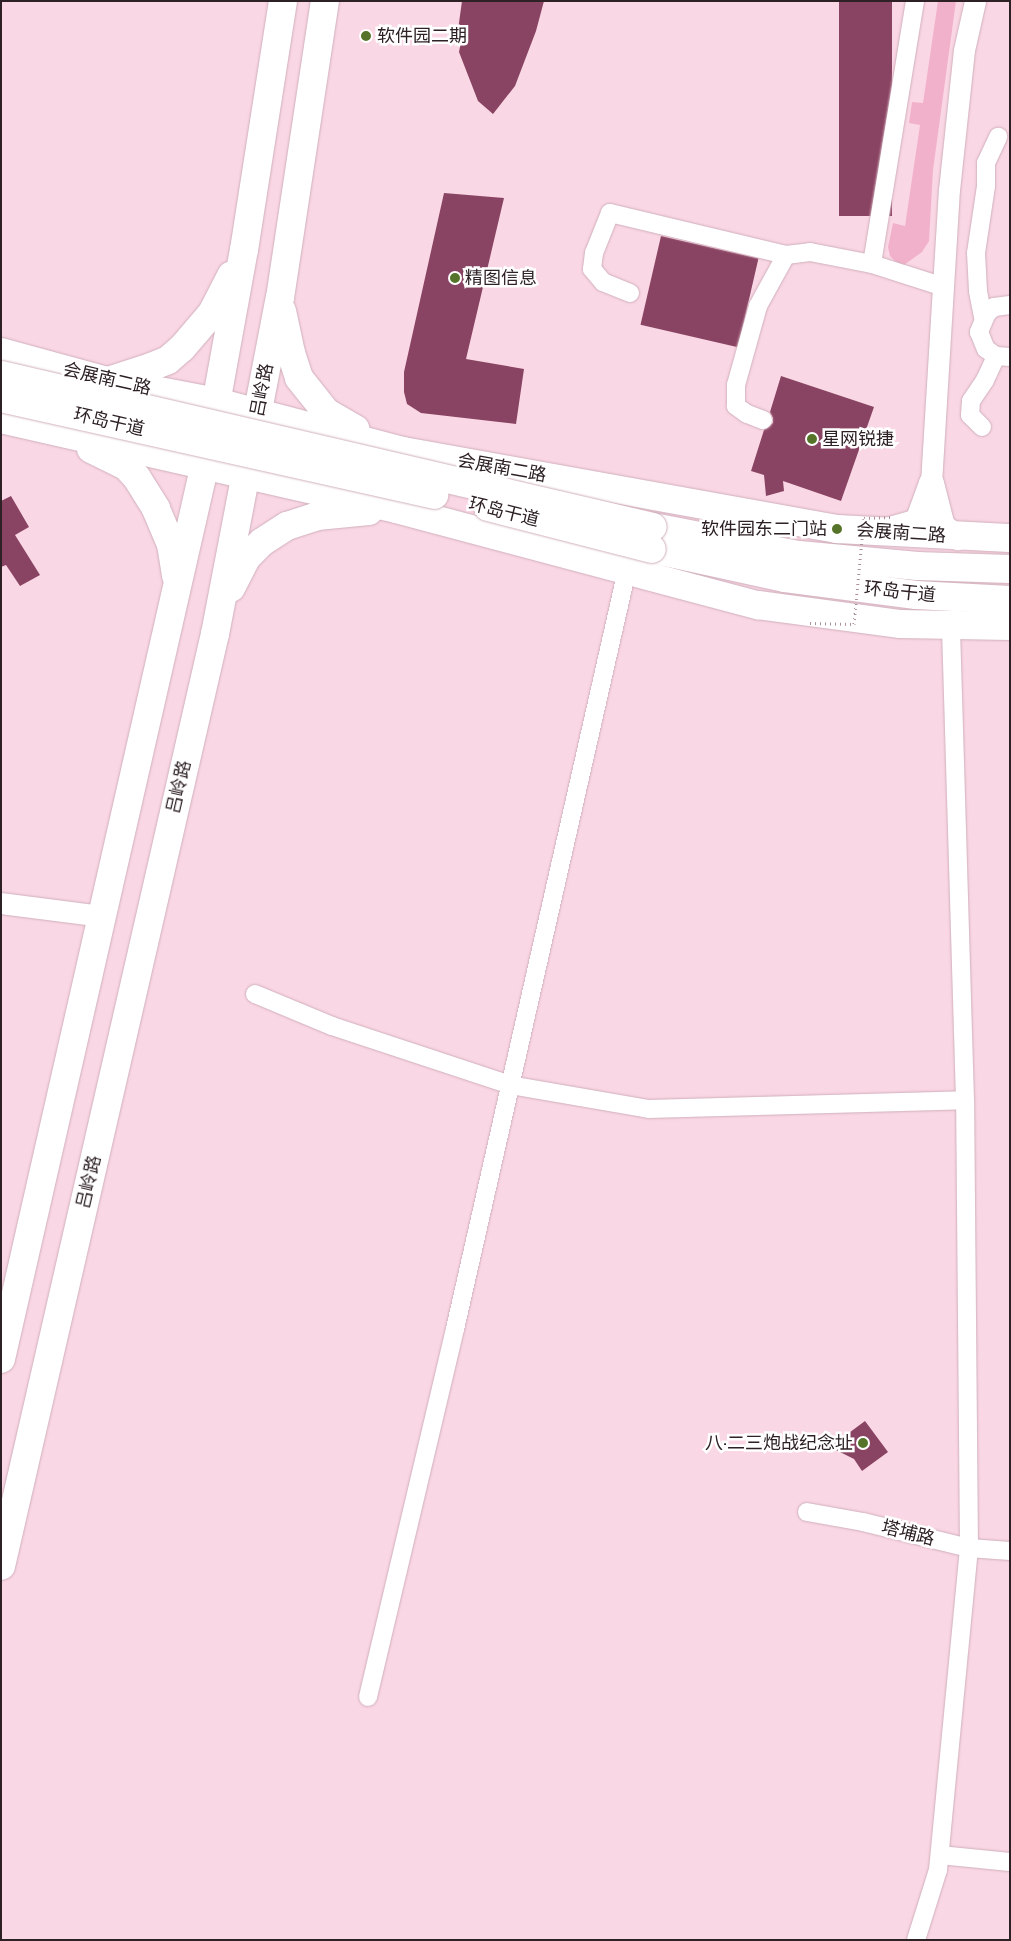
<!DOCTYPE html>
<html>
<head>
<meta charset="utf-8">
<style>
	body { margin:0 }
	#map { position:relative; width:1011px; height:1941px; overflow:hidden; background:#fad7e4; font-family:"Nunito Sans","Noto Sans SC",sans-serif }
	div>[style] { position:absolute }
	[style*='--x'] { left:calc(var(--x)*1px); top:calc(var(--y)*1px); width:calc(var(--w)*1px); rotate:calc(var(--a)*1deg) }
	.green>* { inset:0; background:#f2b1cb }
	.building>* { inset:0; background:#8a4463; transform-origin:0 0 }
	.roads { filter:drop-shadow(0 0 1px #d0afbc) drop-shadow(0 0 1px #d0afbc) }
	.minor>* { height:18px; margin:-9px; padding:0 9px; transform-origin:9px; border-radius:9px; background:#fff }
	.tertiary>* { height:21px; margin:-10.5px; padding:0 10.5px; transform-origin:10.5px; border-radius:10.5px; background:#fff }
	.secondary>* { height:25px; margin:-12.5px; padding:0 12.5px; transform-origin:12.5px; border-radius:12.5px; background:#fff }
	.primary>* { height:28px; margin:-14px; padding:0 14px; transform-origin:14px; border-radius:14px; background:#fff }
	.trunk>* { height:28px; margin:-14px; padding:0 14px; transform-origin:14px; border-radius:14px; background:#fff }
	.path-bridge>* { height:3px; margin-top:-1.5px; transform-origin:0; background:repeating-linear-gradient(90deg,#ab919a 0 1px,transparent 0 5px) }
	.bridges { filter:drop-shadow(0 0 1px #d0afbc) drop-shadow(0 0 1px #d0afbc) }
	.trunk-bridge>* { height:28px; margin:-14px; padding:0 14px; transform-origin:14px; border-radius:14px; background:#fff }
	.dots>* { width:14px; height:14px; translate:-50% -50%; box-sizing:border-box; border:2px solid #fff; border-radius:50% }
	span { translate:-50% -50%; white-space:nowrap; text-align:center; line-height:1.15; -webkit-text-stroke:5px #fff; paint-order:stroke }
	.poi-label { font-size:18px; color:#2d2125 }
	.left { translate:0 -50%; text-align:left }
	.right { translate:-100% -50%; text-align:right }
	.street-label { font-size:18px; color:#2d2125 }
	.frame { position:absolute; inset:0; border:2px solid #2d2125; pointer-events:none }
</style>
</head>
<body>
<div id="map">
	<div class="green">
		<i style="clip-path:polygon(938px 1px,956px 1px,933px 170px,929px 241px,922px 252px,904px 265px,897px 263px,890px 256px,888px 247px,893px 223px,905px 226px,920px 125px,909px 123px,912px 102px,923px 103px)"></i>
	</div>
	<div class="building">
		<i style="clip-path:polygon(462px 1px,544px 1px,536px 31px,515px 86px,493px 114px,478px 101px,459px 52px,463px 31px,458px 30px)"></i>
		<i style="left:839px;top:1px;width:53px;height:215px"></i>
		<i style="clip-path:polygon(444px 193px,504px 198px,466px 359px,524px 369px,516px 424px,421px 413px,407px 404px,404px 392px,404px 372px)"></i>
		<i style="left:661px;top:236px;width:100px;height:91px;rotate:13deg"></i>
		<i style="clip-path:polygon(781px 376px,874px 407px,841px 501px,783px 481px,784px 491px,766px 496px,764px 475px,751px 471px,764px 430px,773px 423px,773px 418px,770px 412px)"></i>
		<i style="clip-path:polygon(11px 496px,29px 527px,15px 535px,40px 575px,20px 586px,6px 565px,1px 567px,1px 501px)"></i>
		<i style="clip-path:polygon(865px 1421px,888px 1452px,862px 1471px,854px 1459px,830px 1447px)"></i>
	</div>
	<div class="roads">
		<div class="minor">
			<i style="--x:915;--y:1;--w:266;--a:99.3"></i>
			<i style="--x:872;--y:264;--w:76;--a:17.7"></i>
			<i style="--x:630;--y:293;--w:29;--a:-158"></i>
			<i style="--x:603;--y:282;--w:17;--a:-130"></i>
			<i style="--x:592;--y:269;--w:16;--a:-83"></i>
			<i style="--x:594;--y:253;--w:43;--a:-68.2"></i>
			<i style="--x:610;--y:213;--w:181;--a:13.4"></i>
			<i style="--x:1010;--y:305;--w:16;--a:173"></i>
			<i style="--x:994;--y:307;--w:9;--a:139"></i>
			<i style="--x:987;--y:313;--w:21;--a:113"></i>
			<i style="--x:979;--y:332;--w:18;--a:68"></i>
			<i style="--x:986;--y:349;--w:12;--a:35"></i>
			<i style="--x:996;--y:356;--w:14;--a:4"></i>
			<i style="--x:983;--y:317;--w:26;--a:-101"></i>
			<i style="--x:978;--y:291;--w:38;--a:-93"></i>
			<i style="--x:976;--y:253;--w:68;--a:-81.5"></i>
			<i style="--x:986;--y:186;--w:23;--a:-90"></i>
			<i style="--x:986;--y:163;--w:29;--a:-65"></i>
			<i style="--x:763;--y:420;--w:17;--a:-159"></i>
			<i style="--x:747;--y:414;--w:14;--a:-144"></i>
			<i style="--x:736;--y:406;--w:21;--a:-90"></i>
			<i style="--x:736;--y:385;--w:82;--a:-74.4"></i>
			<i style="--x:758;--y:306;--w:58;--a:-61.2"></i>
			<i style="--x:786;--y:255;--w:24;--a:-7"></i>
			<i style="--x:810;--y:252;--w:63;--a:11"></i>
			<i style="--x:982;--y:427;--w:17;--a:-135"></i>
			<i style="--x:970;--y:415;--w:14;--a:-86"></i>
			<i style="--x:971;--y:401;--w:25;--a:-56"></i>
			<i style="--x:985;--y:380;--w:26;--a:-65"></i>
			<i style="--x:255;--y:994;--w:83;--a:22.6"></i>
			<i style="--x:332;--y:1026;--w:188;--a:18.3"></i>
			<i style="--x:510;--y:1085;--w:141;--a:9.8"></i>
			<i style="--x:649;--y:1109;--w:316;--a:-1.6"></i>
			<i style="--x:807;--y:1512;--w:57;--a:10.1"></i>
			<i style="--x:863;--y:1522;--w:109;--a:13.8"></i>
			<i style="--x:969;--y:1548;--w:41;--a:4.2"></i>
			<i style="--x:368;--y:1697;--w:378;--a:-76.7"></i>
			<i style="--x:455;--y:1329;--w:778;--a:-77.23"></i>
			<i style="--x:940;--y:1855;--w:70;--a:5.7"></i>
			<i style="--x:916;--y:1940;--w:73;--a:-72.6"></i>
			<i style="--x:938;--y:1870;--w:323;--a:-84.5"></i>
			<i style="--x:969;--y:1548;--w:448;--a:-90.5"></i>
			<i style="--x:965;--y:1100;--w:475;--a:-91.7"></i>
		</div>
		<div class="tertiary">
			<i style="--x:931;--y:483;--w:294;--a:-86.5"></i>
			<i style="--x:949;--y:190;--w:141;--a:-83.9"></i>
			<i style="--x:964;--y:50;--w:50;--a:-77.3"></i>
			<i style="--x:1;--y:903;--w:102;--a:7.3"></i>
		</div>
		<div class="secondary">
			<i style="--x:931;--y:483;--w:44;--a:75.7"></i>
			<i style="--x:942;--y:526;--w:19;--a:36"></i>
			<i style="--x:886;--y:530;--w:32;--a:-16"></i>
			<i style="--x:917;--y:521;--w:40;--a:-69.8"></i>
		</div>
		<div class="primary">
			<i style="--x:282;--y:311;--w:43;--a:77.9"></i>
			<i style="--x:291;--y:353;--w:26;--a:72"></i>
			<i style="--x:299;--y:378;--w:43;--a:51.5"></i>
			<i style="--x:326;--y:412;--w:34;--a:30"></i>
			<i style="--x:1;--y:352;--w:110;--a:15.3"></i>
			<i style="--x:107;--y:381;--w:112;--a:10.8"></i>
			<i style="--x:217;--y:402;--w:192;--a:14.8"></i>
			<i style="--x:403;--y:451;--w:441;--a:10.2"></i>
			<i style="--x:837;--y:529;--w:173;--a:3"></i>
			<i style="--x:111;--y:380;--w:42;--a:-18"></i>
			<i style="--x:151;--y:367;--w:18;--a:-22"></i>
			<i style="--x:168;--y:360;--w:18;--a:-41"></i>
			<i style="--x:182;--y:348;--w:46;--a:-49.4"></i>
			<i style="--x:212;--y:313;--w:42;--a:-62.8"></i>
			<i style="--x:1;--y:419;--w:405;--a:12.8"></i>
			<i style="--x:396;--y:509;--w:375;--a:14.9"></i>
			<i style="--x:758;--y:605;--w:144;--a:7.6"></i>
			<i style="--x:901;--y:624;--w:109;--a:1.1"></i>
			<i style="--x:91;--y:449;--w:39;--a:26"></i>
			<i style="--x:126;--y:466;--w:16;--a:47"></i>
			<i style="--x:137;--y:478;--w:36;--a:58"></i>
			<i style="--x:156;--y:509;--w:38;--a:67"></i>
			<i style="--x:171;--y:544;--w:32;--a:81"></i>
			<i style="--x:231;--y:588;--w:35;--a:-63"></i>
			<i style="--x:247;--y:557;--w:21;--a:-45"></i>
			<i style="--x:262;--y:542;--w:30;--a:-33"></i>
			<i style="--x:287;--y:526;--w:32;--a:-18"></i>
			<i style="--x:317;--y:516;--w:52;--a:-5.5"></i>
			<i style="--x:1;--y:1359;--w:918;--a:-77.16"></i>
			<i style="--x:205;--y:464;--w:218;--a:-79.7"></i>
			<i style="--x:244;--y:250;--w:252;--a:-81.1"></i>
			<i style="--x:1;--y:1566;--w:956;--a:-77.07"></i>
			<i style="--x:215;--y:634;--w:342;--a:-79.1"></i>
			<i style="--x:280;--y:298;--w:300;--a:-81.4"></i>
		</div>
		<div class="trunk">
			<i style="--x:653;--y:527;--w:149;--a:10.9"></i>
			<i style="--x:799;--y:555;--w:119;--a:5.3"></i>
			<i style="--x:917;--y:566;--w:93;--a:1.8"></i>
			<i style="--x:652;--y:549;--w:136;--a:12.3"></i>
			<i style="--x:785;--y:578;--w:132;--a:7.4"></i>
			<i style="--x:916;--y:595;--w:94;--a:3"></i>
		</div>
	</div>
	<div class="path-bridge">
		<i style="--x:810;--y:623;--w:44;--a:1.3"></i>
		<i style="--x:854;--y:624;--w:106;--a:-84.6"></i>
		<i style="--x:864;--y:518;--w:28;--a:-2"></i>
	</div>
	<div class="bridges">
		<div class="trunk-bridge">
			<i style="--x:1;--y:375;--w:669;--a:13.12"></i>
			<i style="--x:1;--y:398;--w:444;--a:12.6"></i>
			<i style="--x:488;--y:507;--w:169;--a:14.4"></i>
		</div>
	</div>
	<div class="dots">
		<i style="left:366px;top:36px;background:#567429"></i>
		<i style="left:455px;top:278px;background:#567429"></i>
		<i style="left:812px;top:439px;background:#567429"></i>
		<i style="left:837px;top:529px;background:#567429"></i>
		<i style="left:863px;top:1443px;background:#567429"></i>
	</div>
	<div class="poi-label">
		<span class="left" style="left:377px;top:36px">软件园二期</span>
		<span class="left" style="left:465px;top:278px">精图信息</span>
		<span class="left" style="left:822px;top:439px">星网锐捷</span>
		<span class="right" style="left:827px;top:529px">软件园东二门站</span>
		<span class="right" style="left:853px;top:1443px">八·二三炮战纪念址</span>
	</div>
	<div class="street-label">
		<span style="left:107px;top:379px;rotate:13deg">会展南二路</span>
		<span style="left:262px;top:390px;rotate:-79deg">吕岭路</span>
		<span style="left:109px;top:422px;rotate:13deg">环岛干道</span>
		<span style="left:502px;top:468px;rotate:10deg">会展南二路</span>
		<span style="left:504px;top:512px;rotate:14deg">环岛干道</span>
		<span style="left:901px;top:533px;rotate:4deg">会展南二路</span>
		<span style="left:900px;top:592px;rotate:6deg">环岛干道</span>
		<span style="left:179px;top:787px;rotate:-77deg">吕岭路</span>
		<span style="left:89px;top:1182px;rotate:-77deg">吕岭路</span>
		<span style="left:908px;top:1533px;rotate:14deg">塔埔路</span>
	</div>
	<div class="frame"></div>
</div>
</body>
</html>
